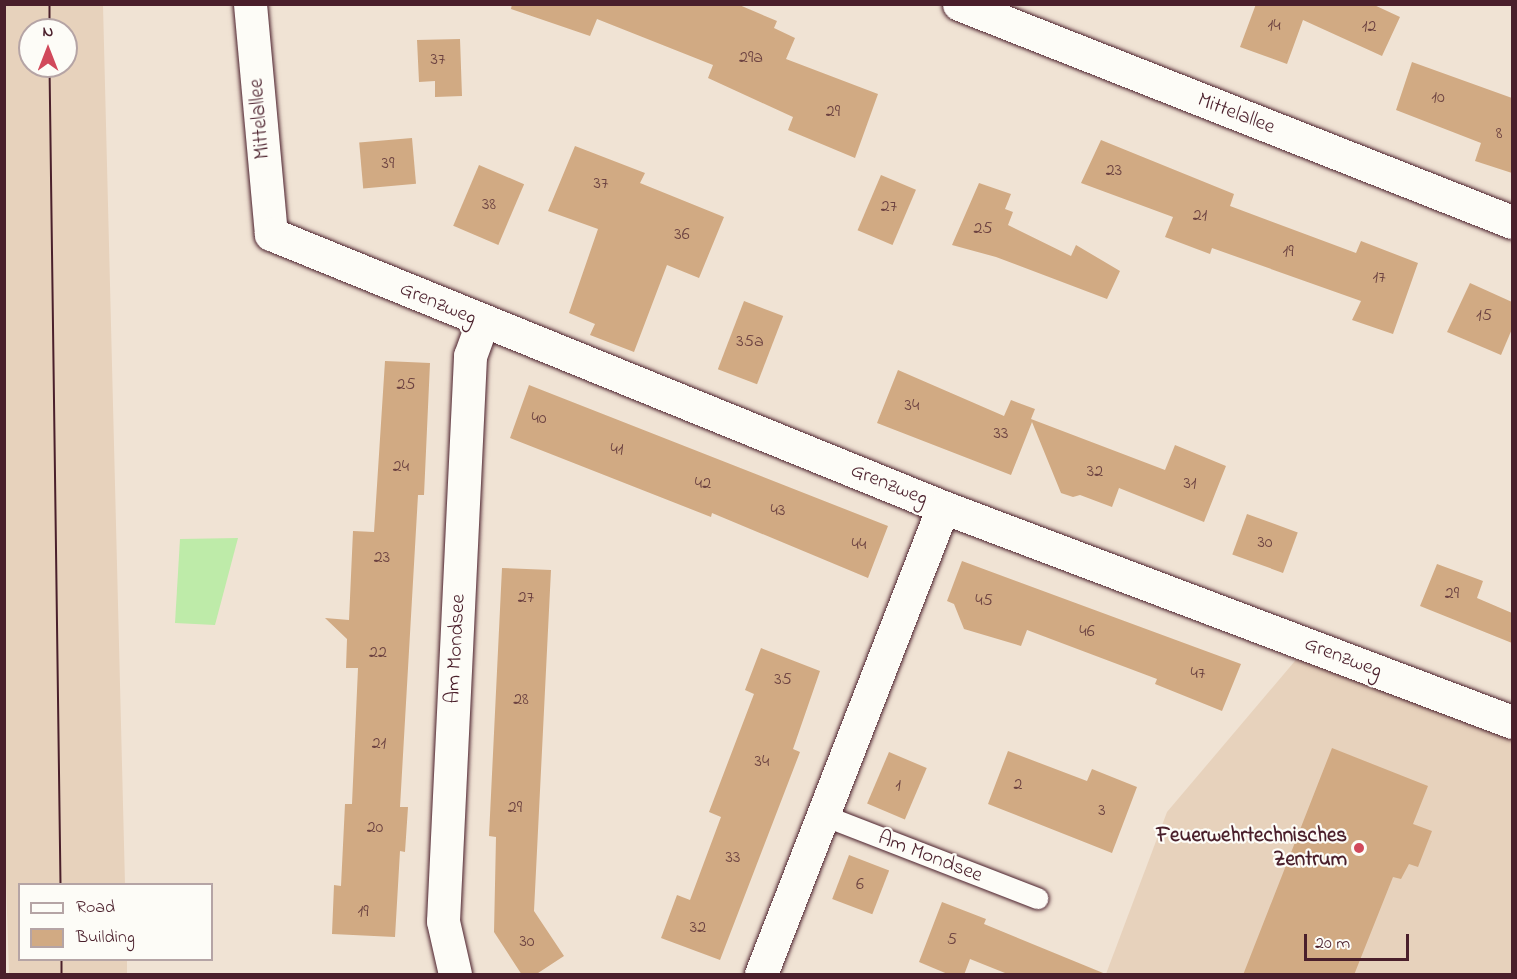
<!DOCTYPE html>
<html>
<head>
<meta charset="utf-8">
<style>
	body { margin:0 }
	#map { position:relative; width:1517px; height:979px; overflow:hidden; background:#f0e3d4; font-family:"Indie Flower",sans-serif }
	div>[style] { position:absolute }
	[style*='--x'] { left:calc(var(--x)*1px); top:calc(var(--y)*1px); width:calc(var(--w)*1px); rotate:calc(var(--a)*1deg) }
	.built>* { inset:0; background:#e7d2bc }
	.green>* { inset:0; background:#beeba9 }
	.building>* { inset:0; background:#d1aa83; transform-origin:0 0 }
	.roads { filter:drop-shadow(0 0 2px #4a1f2b) drop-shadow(0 0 2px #4a1f2b) }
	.lane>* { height:21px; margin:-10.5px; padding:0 10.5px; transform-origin:10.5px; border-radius:10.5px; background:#fdfcf7 }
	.street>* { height:33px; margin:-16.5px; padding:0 16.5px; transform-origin:16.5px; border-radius:16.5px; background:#fdfcf7 }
	.tram>* { height:1.5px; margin:-0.75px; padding:0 0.75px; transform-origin:0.75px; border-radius:0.75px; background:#4a1f2b }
	.dots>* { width:16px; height:16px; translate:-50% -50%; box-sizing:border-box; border:3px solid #fdfcf7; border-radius:50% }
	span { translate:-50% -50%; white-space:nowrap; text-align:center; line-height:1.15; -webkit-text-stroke:4.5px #fdfcf7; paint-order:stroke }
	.number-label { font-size:18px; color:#6c4241 }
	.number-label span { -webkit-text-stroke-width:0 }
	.street-label { font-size:21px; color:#4a1f2b }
	.poi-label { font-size:21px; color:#4a1f2b; font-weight:700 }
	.right { translate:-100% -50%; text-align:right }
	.frame { position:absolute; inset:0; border:6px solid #4a1f2b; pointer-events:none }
	.legend { position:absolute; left:18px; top:883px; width:195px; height:78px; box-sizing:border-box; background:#fdfcf7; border:2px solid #b5a4a5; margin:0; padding:8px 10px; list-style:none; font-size:18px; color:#4a1f2b }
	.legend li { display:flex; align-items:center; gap:12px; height:30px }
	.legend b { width:30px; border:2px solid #b5a4a5 }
	.north { position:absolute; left:18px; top:18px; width:60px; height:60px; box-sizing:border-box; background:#fdfcf7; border:2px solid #b5a4a5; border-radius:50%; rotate:0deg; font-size:16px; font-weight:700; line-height:24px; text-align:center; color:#4a1f2b }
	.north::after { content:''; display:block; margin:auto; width:21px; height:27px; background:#d1495b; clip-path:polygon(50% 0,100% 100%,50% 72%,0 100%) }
	.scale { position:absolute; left:1304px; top:934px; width:105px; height:27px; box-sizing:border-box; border:3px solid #4a1f2b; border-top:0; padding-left:8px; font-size:18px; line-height:21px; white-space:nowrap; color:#4a1f2b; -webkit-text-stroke:4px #fdfcf7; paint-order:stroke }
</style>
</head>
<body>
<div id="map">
	<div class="built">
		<i style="clip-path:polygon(evenodd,4px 5px,103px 5px,125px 884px,20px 884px,20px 960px,127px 960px,127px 974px,9px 974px,4px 820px,4px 5px,30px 30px,66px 30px,66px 66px,30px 66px,30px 30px)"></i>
		<i style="clip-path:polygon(1300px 655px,1512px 736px,1512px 974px,1106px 974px,1167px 812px)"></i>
	</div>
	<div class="green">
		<i style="clip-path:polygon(238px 538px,215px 625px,175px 623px,180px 539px)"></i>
	</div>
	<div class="building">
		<i style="clip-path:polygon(512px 4px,737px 4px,777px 21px,774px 28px,795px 38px,786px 59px,878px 94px,855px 158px,788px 130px,793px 117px,708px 78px,713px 65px,597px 19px,590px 36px,511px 9px)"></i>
		<i style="clip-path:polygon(1256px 4px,1372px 4px,1400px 17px,1382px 56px,1303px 20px,1287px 64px,1240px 47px)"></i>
		<i style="clip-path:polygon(460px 39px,462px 96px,435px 97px,435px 81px,419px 82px,417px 40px)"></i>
		<i style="clip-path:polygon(1412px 62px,1512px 98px,1512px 173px,1475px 161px,1481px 143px,1396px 110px)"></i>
		<i style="left:412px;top:138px;width:46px;height:53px;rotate:85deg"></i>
		<i style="clip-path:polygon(1101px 140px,1234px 194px,1230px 206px,1356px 253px,1361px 241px,1418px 263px,1393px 334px,1352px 320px,1361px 301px,1212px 248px,1210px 254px,1165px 237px,1173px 217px,1081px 183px)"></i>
		<i style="clip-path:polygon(575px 146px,645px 173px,640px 183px,724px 217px,699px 278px,667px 265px,634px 352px,590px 335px,595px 324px,569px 313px,598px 229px,548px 211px)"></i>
		<i style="left:479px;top:165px;width:49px;height:66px;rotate:23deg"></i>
		<i style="left:881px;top:175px;width:38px;height:60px;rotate:23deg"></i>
		<i style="clip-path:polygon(979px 183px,1011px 194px,1005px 209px,1013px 212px,1008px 225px,1071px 256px,1076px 245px,1120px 271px,1107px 299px,996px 257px,952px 245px)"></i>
		<i style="clip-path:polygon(1470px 283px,1512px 302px,1512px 329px,1501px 355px,1447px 332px)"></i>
		<i style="left:744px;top:301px;width:42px;height:73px;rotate:21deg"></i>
		<i style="clip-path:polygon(385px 361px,430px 363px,424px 495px,418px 495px,400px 807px,408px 807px,405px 852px,400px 851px,395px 937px,332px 934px,334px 885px,341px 886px,345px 804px,352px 804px,358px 668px,346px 668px,347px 639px,325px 618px,349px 620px,353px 531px,374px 532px)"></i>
		<i style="clip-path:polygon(898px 370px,1004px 416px,1011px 400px,1035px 409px,1031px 419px,1165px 470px,1175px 445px,1226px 466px,1204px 522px,1119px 488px,1112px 507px,1080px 495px,1073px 497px,1061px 493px,1032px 422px,1011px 475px,877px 423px)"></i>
		<i style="clip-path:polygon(529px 385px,888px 526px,868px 578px,712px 513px,711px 517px,510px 438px)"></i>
		<i style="left:1247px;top:514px;width:54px;height:43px;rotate:20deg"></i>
		<i style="clip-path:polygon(962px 561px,1241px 664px,1222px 711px,1155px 684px,1157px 679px,1027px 630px,1021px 646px,964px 629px,954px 604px,947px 601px)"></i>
		<i style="clip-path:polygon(1437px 564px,1483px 581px,1477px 598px,1512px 613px,1512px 643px,1420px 606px)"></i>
		<i style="clip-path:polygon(502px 568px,551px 570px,534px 911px,564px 956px,535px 975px,522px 975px,494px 932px,496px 837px,489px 836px)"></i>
		<i style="clip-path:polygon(761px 648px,820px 671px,793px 749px,800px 752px,720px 960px,661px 938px,677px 895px,690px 900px,721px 817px,709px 812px,754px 694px,745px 690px)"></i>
		<i style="clip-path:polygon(1332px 748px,1428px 786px,1413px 824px,1432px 831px,1418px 867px,1409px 864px,1401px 879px,1393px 877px,1354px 975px,1243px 975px)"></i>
		<i style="clip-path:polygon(1008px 751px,1087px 781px,1092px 769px,1137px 787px,1112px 853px,988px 804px)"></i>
		<i style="left:889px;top:752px;width:41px;height:56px;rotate:23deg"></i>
		<i style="left:849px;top:855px;width:43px;height:47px;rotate:21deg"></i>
		<i style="clip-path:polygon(942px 902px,986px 919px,984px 924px,1108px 975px,1010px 975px,970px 959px,964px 975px,950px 975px,919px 962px)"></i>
	</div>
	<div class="roads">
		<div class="lane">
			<i style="--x:823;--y:815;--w:230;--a:21.2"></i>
		</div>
		<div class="street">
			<i style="--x:250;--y:4;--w:231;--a:84.8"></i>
			<i style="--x:271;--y:234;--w:725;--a:22.11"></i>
			<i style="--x:943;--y:507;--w:608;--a:20.7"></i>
			<i style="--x:959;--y:4;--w:594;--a:21.52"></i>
			<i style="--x:455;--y:974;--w:54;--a:-102.8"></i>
			<i style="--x:443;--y:921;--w:566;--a:-87.26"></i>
			<i style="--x:470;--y:356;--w:35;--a:-70"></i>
			<i style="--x:761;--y:974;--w:501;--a:-68.71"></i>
		</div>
	</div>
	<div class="tram">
		<i style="--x:50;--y:4;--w:26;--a:90"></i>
		<i style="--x:50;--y:66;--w:818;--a:89.23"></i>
		<i style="--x:62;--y:960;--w:14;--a:90"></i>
	</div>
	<div class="dots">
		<i style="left:1359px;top:848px;background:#d1495b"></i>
	</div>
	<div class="number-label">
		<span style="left:1274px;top:26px">14</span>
		<span style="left:1369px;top:27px">12</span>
		<span style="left:751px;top:58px">29a</span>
		<span style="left:438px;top:60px">37</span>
		<span style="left:1438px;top:98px">10</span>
		<span style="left:833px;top:112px">29</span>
		<span style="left:1499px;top:134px">8</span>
		<span style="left:388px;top:164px">39</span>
		<span style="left:1114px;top:171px">23</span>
		<span style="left:601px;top:184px">37</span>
		<span style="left:489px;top:205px">38</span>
		<span style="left:889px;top:207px">27</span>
		<span style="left:1200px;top:216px">21</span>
		<span style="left:983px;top:229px">25</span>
		<span style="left:682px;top:235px">36</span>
		<span style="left:1288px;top:252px">19</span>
		<span style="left:1379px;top:278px">17</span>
		<span style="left:1484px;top:316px">15</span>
		<span style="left:750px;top:342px">35a</span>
		<span style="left:406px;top:385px">25</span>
		<span style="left:912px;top:406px">34</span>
		<span style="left:539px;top:419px">40</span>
		<span style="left:1001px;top:434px">33</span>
		<span style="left:617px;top:450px">41</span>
		<span style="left:401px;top:467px">24</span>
		<span style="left:1095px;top:472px">32</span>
		<span style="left:703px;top:484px">42</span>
		<span style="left:1190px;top:484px">31</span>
		<span style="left:778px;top:511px">43</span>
		<span style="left:1265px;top:543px">30</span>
		<span style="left:859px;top:545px">44</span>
		<span style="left:382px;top:558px">23</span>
		<span style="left:1452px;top:594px">29</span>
		<span style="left:526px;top:598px">27</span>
		<span style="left:984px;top:601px">45</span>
		<span style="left:1087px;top:632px">46</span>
		<span style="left:378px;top:653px">22</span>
		<span style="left:1198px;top:674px">47</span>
		<span style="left:783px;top:680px">35</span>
		<span style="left:521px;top:700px">28</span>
		<span style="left:379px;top:744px">21</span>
		<span style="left:762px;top:762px">34</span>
		<span style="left:1018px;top:785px">2</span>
		<span style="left:898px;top:786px">1</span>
		<span style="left:515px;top:808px">29</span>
		<span style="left:1102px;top:811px">3</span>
		<span style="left:375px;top:828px">20</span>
		<span style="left:733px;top:858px">33</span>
		<span style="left:860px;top:885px">6</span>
		<span style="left:363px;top:912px">19</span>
		<span style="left:698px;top:928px">32</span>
		<span style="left:952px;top:940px">5</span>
		<span style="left:527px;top:942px">30</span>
	</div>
	<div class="street-label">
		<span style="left:1236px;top:114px;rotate:21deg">Mittelallee</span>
		<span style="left:260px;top:119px;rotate:-95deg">Mittelallee</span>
		<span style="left:438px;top:304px;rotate:23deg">Grenzweg</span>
		<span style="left:889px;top:485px;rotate:22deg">Grenzweg</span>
		<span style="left:456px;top:649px;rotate:-87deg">Am Mondsee</span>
		<span style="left:1343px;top:658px;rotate:21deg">Grenzweg</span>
		<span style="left:930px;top:857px;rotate:21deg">Am Mondsee</span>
	</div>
	<div class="poi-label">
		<span class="right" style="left:1347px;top:848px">Feuerwehrtechnisches<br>Zentrum</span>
	</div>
	<div class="frame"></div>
	<ul class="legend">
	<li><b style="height:8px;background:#fdfcf7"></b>Road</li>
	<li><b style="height:16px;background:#d1aa83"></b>Building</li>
	</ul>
	<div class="north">N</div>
	<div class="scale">20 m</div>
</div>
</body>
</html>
